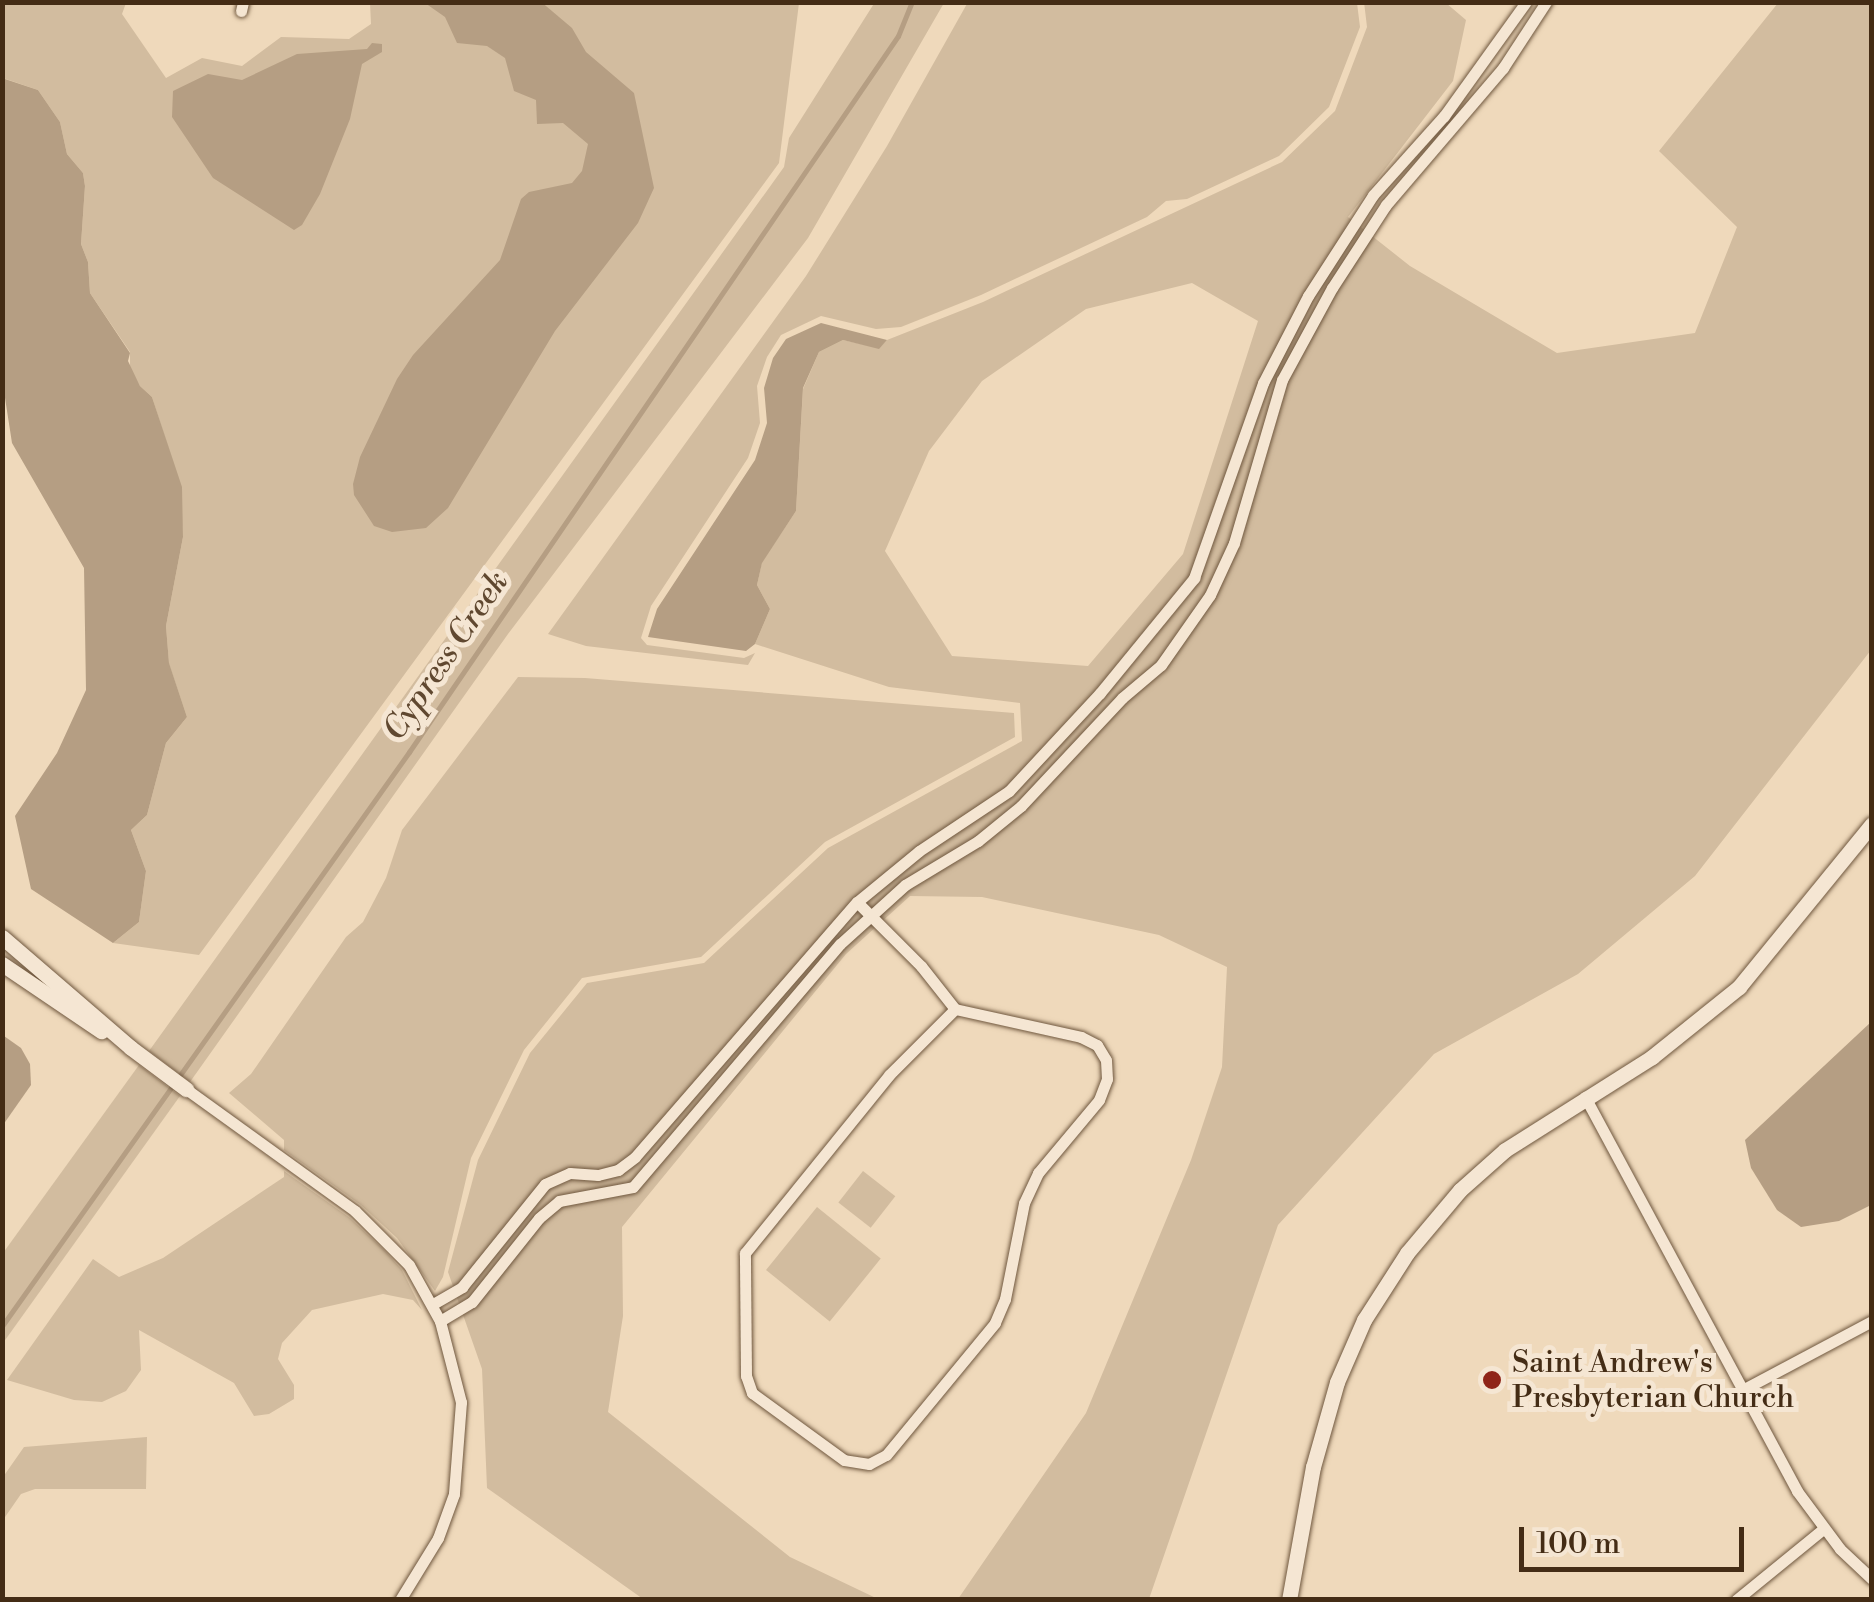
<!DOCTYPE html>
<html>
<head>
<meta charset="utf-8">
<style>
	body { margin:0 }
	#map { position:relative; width:1874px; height:1602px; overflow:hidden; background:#efd9bb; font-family:"Libre Bodoni",serif }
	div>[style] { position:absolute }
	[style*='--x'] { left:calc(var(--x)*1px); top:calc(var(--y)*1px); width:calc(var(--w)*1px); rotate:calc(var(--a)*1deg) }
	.green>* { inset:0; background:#d2bc9f; transform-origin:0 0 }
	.water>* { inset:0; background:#b59e83 }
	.stream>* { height:5px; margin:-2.5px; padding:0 2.5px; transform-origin:2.5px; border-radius:2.5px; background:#b59e83 }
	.roads { filter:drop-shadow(0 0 2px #6f573e) drop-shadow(0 0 2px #6f573e) }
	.minor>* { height:11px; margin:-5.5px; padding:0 5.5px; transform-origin:5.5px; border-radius:5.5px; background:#f5e6d3 }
	.tertiary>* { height:15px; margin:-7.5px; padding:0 7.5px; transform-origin:7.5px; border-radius:7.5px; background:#f5e6d3 }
	.dots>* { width:28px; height:28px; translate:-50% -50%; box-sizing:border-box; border:5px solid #f5e6d3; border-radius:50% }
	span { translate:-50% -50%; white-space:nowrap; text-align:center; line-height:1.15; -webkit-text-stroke:10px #f5e6d3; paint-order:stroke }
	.poi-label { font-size:30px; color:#442c15 }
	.left { translate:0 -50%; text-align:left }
	.water-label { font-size:32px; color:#604830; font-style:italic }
	.frame { position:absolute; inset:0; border:5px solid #442c15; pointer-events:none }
	.scale { position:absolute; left:1519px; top:1527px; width:225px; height:45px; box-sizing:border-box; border:5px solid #442c15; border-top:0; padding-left:12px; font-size:30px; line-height:35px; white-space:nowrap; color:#442c15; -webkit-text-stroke:8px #f5e6d3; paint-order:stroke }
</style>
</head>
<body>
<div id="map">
	<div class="green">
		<i style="clip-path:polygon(875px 2px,944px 3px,808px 238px,508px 634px,190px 1082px,149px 1051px,784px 167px,789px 138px)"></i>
		<i style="clip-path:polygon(968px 2px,1357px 3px,1360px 27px,1329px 107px,1279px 156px,1187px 199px,1166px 201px,1147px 217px,981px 295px,901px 327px,876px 329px,821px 316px,781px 335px,767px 357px,757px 386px,760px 423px,748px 458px,651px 606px,641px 638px,647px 645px,744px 658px,755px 653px,748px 665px,586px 646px,548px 634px,806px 276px,887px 146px)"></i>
		<i style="clip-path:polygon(evenodd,1364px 2px,1446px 3px,1466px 20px,1453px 81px,1348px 217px,1410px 266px,1557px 353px,1695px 333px,1737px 227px,1659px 151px,1778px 3px,1871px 3px,1871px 650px,1695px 876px,1578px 974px,1434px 1054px,1278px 1225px,1149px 1599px,958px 1599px,1086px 1413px,1191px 1160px,1222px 1067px,1227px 967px,1159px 935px,982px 897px,910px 896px,846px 954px,622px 1227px,623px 1316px,608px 1412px,790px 1557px,878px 1599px,643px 1599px,487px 1488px,482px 1369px,448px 1272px,478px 1160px,530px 1053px,587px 983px,704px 963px,828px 848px,1022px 741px,1020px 703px,889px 687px,755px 644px,770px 609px,757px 585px,762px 562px,796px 511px,803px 389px,819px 352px,843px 340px,879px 348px,887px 340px,983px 302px,1282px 162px,1335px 111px,1367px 27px,1364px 2px,1192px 283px,1258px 321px,1183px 554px,1088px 666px,952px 656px,885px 551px,929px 451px,982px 381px,1086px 309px,1192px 283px)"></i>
		<i style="clip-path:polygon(3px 3px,126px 3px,122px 14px,166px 78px,202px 58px,242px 66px,281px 37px,349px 39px,371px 24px,370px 3px,799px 3px,779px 163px,199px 955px,113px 943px,139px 922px,146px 871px,131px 830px,147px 815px,166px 743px,187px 717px,169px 664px,166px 626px,183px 537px,179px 481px,152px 397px,140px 386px,130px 367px,130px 352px,90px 293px,88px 262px,81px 244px,85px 186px,83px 173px,67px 154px,60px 122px,38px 90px,3px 78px)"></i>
		<i style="clip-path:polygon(518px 677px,585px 678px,1014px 713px,1015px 737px,825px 842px,701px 957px,582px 978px,524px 1050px,471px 1158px,443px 1277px,435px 1291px,397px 1238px,361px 1205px,284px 1150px,284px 1140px,229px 1093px,251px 1074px,346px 937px,363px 922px,386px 878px,402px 830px)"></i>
		<i style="clip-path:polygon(139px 1065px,180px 1096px,3px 1343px,3px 1253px)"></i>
		<i style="clip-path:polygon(284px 1171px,350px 1218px,385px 1251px,402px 1270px,422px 1310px,413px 1300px,383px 1294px,312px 1310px,282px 1343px,278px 1359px,294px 1385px,294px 1399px,269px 1414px,254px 1416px,234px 1383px,139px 1330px,141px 1370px,126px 1391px,102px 1402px,74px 1400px,7px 1380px,93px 1259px,119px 1277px,163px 1258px,284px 1177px)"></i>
		<i style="left:863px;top:1171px;width:41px;height:40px;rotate:38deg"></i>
		<i style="left:817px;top:1207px;width:82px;height:81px;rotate:39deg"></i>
		<i style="clip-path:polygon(147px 1437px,146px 1489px,35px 1489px,21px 1494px,3px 1520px,3px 1477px,24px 1447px)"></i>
	</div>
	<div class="water">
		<i style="clip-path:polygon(425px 3px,541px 2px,546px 6px,572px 28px,586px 52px,634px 93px,654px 188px,638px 223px,555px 331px,448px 508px,426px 528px,392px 532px,374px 526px,354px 495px,353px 484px,360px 457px,397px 379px,413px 355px,500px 260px,521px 199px,529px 192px,572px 183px,582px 171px,588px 144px,563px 123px,537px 124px,536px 100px,514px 91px,505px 58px,487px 46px,457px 43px,445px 17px)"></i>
		<i style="clip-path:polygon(372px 43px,382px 44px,382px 52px,362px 64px,350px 119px,320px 194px,302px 225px,294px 230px,213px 178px,172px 117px,173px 91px,208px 74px,242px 80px,297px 54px,367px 49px)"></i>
		<i style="clip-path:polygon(2px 78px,38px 90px,60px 122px,67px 154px,83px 173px,85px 186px,81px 244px,88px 262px,90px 293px,130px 353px,128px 361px,140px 386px,152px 397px,182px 487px,183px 537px,166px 626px,169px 663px,187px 717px,166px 743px,147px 815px,131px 830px,146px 871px,139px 922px,113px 943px,31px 889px,15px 816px,57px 753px,86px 690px,84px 568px,12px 443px,3px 385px)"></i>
		<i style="clip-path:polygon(821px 323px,887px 340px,879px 349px,843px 340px,819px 352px,803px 388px,796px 511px,762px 563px,757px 585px,770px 609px,755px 644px,746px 651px,648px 637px,657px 609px,755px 460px,767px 423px,764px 388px,773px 358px,786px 339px)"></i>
		<i style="clip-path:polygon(1871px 1022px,1871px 1205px,1839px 1221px,1801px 1227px,1777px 1210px,1751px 1168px,1745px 1140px)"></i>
		<i style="clip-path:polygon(4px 1036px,21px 1048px,30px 1064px,31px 1085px,3px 1125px)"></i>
	</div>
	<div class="stream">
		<i style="--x:2;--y:1326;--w:704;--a:-54.66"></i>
		<i style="--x:409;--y:752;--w:867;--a:-55.67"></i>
		<i style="--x:898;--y:36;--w:37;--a:-68"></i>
	</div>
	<div class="roads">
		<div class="minor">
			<i style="--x:241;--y:11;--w:9;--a:-77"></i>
			<i style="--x:857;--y:902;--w:91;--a:45"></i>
			<i style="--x:921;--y:966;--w:55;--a:51.7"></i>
			<i style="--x:955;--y:1009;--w:129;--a:12.5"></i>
			<i style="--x:1081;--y:1037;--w:18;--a:27"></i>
			<i style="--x:1097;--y:1045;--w:17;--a:59"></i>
			<i style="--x:1106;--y:1060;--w:19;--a:87"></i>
			<i style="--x:1107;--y:1079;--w:22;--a:111"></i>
			<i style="--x:1099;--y:1100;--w:95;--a:129.9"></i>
			<i style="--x:1038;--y:1173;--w:33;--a:115"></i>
			<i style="--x:1024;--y:1203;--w:98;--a:101.2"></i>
			<i style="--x:1005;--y:1299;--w:26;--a:113"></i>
			<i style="--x:995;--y:1323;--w:171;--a:129.5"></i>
			<i style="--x:886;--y:1455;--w:19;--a:152"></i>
			<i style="--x:869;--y:1464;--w:25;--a:-171"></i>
			<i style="--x:844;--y:1460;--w:114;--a:-143.9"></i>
			<i style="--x:752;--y:1393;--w:18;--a:-109"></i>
			<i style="--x:746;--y:1376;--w:123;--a:-90.5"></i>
			<i style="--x:745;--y:1253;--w:229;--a:-51"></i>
			<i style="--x:889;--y:1075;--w:93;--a:-45"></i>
			<i style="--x:186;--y:1089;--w:208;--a:35.8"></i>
			<i style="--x:355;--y:1211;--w:76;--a:45"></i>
			<i style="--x:409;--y:1265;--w:64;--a:61"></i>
			<i style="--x:440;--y:1321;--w:84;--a:75.5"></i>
			<i style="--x:461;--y:1402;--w:92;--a:94.4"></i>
			<i style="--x:454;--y:1494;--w:47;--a:110"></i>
			<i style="--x:438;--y:1538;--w:73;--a:121.5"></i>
			<i style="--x:1585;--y:1097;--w:447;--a:61.7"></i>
			<i style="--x:1797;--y:1491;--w:72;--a:53.4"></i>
			<i style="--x:1840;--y:1549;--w:44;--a:43.2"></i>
			<i style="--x:433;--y:1304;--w:34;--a:-30"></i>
			<i style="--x:462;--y:1287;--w:132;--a:-51.1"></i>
			<i style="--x:545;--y:1184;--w:27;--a:-24"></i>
			<i style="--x:570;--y:1173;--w:28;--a:4"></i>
			<i style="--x:598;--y:1175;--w:21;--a:-14"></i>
			<i style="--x:618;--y:1170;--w:21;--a:-37"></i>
			<i style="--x:635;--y:1157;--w:338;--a:-49"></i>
			<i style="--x:857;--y:902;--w:80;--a:-39.4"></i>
			<i style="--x:919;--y:851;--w:108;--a:-33.7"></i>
			<i style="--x:1009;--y:791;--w:134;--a:-47.1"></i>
			<i style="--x:1100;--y:693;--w:149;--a:-50.7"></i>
			<i style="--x:1194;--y:578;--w:207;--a:-70.5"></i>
			<i style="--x:1263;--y:383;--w:98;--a:-62.7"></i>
			<i style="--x:1308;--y:296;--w:120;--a:-57.2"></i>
			<i style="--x:1373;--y:195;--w:106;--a:-48.1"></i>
			<i style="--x:1444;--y:116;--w:140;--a:-54.3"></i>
			<i style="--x:440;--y:1321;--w:37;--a:-31"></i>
			<i style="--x:472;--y:1302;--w:107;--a:-51.4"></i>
			<i style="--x:539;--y:1218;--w:26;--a:-40"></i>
			<i style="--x:559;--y:1201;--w:75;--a:-10.7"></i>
			<i style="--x:633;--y:1187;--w:319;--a:-49.6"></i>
			<i style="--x:840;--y:944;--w:88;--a:-42.2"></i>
			<i style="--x:905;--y:885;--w:85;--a:-31.1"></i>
			<i style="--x:978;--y:841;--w:55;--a:-39.1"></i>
			<i style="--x:1021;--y:806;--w:148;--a:-46.9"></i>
			<i style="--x:1122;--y:698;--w:51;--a:-40.2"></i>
			<i style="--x:1161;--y:665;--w:85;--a:-55"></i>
			<i style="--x:1210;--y:595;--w:57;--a:-65.2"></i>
			<i style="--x:1234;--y:543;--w:170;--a:-73.6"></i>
			<i style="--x:1282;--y:380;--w:105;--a:-61.5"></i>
			<i style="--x:1332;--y:288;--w:99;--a:-57"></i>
			<i style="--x:1386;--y:205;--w:180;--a:-49.5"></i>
			<i style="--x:1503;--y:68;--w:79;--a:-56.9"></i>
			<i style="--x:1744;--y:1389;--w:145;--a:-28"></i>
			<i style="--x:1736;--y:1600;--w:112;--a:-39.2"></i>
		</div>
		<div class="tertiary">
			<i style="--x:2;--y:937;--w:170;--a:40.7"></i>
			<i style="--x:131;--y:1048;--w:69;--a:36.7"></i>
			<i style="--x:2;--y:964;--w:120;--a:34.1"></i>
			<i style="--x:1289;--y:1600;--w:135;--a:-79.8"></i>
			<i style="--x:1313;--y:1467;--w:88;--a:-74.2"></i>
			<i style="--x:1337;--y:1382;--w:68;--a:-66.5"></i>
			<i style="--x:1364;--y:1320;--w:80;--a:-57.3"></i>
			<i style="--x:1407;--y:1253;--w:82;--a:-49.9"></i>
			<i style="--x:1460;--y:1190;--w:60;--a:-41.6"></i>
			<i style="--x:1505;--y:1150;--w:174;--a:-32.3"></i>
			<i style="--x:1652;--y:1057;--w:112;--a:-38.8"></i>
			<i style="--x:1739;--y:987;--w:210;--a:-50.8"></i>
		</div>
	</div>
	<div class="dots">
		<i style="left:1492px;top:1380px;background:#8f2418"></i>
	</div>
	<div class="poi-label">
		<span class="left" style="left:1512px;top:1380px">Saint Andrew's<br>Presbyterian Church</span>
	</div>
	<div class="water-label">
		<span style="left:446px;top:656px;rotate:-56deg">Cypress Creek</span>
	</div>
	<div class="frame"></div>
	<div class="scale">100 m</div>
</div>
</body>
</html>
